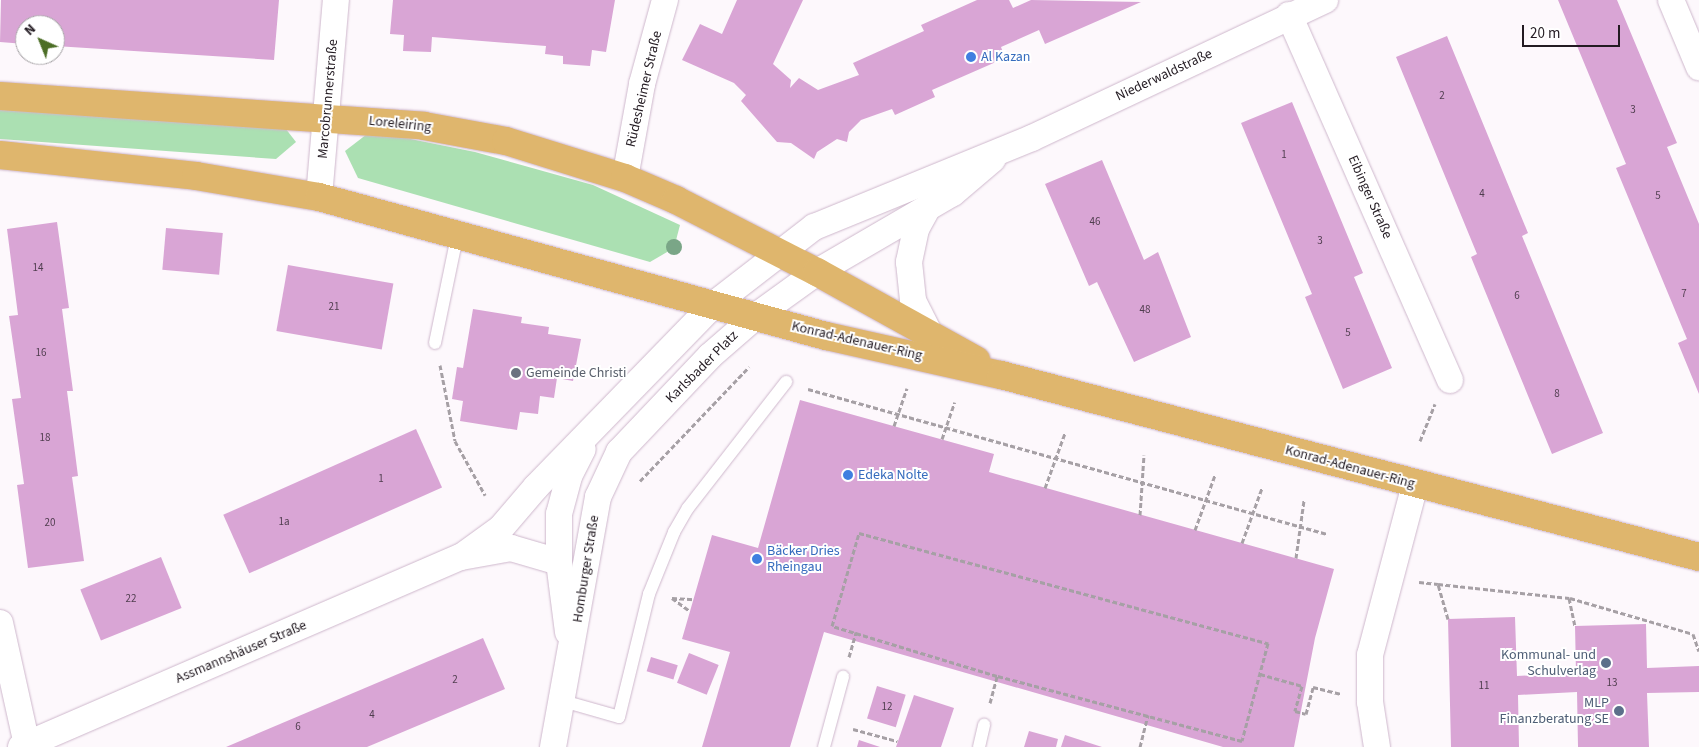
<!DOCTYPE html>
<html>
<head>
<meta charset="utf-8">
<style>
	body { margin:0 }
	#map { position:relative; width:1699px; height:747px; overflow:hidden; background:#fdf8fc; font-family:"Source Sans 3",sans-serif }
	div>[style] { position:absolute }
	[style*='--x'] { left:calc(var(--x)*1px); top:calc(var(--y)*1px); width:calc(var(--w)*1px); rotate:calc(var(--a)*1deg) }
	.green>* { inset:0; background:#abe0b2 }
	.building>* { inset:0; background:#d9a5d5; transform-origin:0 0 }
	.path>* { height:3px; margin-top:-1.5px; transform-origin:0; background:repeating-linear-gradient(90deg,#a6a0a5 0 5px,transparent 0 7.5px) }
	.roads { filter:drop-shadow(0 0 1px #ceb7cc) drop-shadow(0 0 1px #ceb7cc) }
	.lane>* { height:12px; margin:-6px; padding:0 6px; transform-origin:6px; border-radius:6px; background:#fff }
	.street>* { height:26px; margin:-13px; padding:0 13px; transform-origin:13px; border-radius:13px; background:#fff }
	.primary>* { height:28px; margin:-14px; padding:0 14px; transform-origin:14px; border-radius:14px; background:#dfb66d }
	.trees>* { width:16px; height:16px; margin:-8px; border-radius:50%; background:#7aa687 }
	.dots>* { width:14px; height:14px; translate:-50% -50%; box-sizing:border-box; border:2px solid #fff; border-radius:50% }
	span { translate:-50% -50%; white-space:nowrap; text-align:center; line-height:1.15; -webkit-text-stroke:4px #fff; paint-order:stroke }
	.number-label { font-size:11px; color:#503e4f }
	.number-label span { -webkit-text-stroke-width:0 }
	.shop-label { font-size:14px; color:#366cbe }
	.left { translate:0 -50%; text-align:left }
	.street-label { font-size:14px; color:#231b22 }
	.worship-label { font-size:14px; color:#5b616d }
	.service-label { font-size:14px; color:#4e5e75 }
	.right { translate:-100% -50%; text-align:right }
	.north { position:absolute; left:15px; top:15px; width:50px; height:50px; box-sizing:border-box; background:#fff; border:1px solid #a7a4a7; border-radius:50%; rotate:316deg; font-size:14px; font-weight:700; line-height:20px; text-align:center; color:#231b22 }
	.north::after { content:''; display:block; margin:auto; width:18px; height:22px; background:#4c6e26; clip-path:polygon(50% 0,100% 100%,50% 72%,0 100%) }
	.scale { position:absolute; left:1522px; top:25px; width:98px; height:22px; box-sizing:border-box; border:2px solid #231b22; border-top:0; padding-left:6px; font-size:15px; line-height:18px; white-space:nowrap; color:#231b22; -webkit-text-stroke:4px #fff; paint-order:stroke }
</style>
</head>
<body>
<div id="map">
	<div class="green">
		<i style="clip-path:polygon(0 104px,282px 124px,296px 142px,276px 159px,0 139px)"></i>
		<i style="clip-path:polygon(371px 131px,475px 152px,593px 185px,680px 225px,674px 248px,650px 262px,358px 178px,345px 151px)"></i>
	</div>
	<div class="building">
		<i style="clip-path:polygon(1px 0,279px 0,274px 60px,55px 46px,55px 25px,25px 25px,25px 44px,0 42px)"></i>
		<i style="clip-path:polygon(393px 0,615px 0,606px 52px,592px 50px,590px 66px,563px 64px,563px 56px,545px 54px,546px 46px,432px 37px,431px 52px,403px 51px,404px 35px,390px 34px)"></i>
		<i style="clip-path:polygon(737px 0,803px 0,773px 64px,791px 80px,790px 88px,799px 78px,818px 90px,859px 75px,853px 63px,924px 31px,921px 25px,977px 0,1009px 0,1013px 8px,1031px 0,1141px 2px,1045px 44px,1039px 30px,1001px 47px,1005px 58px,932px 90px,935px 97px,895px 115px,892px 109px,861px 120px,849px 132px,847px 142px,837px 139px,817px 152px,814px 159px,791px 143px,777px 142px,741px 101px,746px 95px,734px 83px,682px 60px,700px 24px,722px 34px)"></i>
		<i style="clip-path:polygon(1558px 0,1617px 0,1677px 143px,1667px 147px,1699px 224px,1699px 394px,1678px 343px,1687px 339px,1616px 168px,1626px 164px)"></i>
		<i style="clip-path:polygon(1447px 36px,1528px 233px,1522px 236px,1603px 433px,1552px 454px,1471px 257px,1477px 254px,1396px 57px)"></i>
		<i style="clip-path:polygon(1292px 102px,1363px 273px,1354px 277px,1392px 368px,1343px 389px,1305px 297px,1312px 294px,1241px 123px)"></i>
		<i style="clip-path:polygon(1102px 160px,1144px 260px,1158px 252px,1191px 337px,1134px 362px,1097px 282px,1089px 286px,1045px 184px)"></i>
		<i style="clip-path:polygon(57px 222px,69px 308px,62px 309px,73px 391px,67px 391px,78px 476px,72px 477px,84px 561px,28px 568px,17px 485px,24px 484px,12px 399px,21px 398px,9px 316px,18px 315px,7px 229px)"></i>
		<i style="left:166px;top:228px;width:57px;height:42px;rotate:5deg"></i>
		<i style="left:288px;top:265px;width:107px;height:67px;rotate:10deg"></i>
		<i style="clip-path:polygon(473px 309px,522px 317px,521px 323px,549px 327px,548px 334px,581px 339px,573px 381px,557px 378px,554px 398px,540px 396px,538px 414px,520px 412px,517px 430px,460px 421px,463px 401px,452px 399px,457px 367px,463px 368px)"></i>
		<i style="clip-path:polygon(800px 400px,994px 454px,989px 472px,1334px 569px,1315px 638px,1294px 747px,1223px 747px,824px 632px,790px 747px,702px 747px,730px 652px,682px 639px,712px 535px,758px 548px)"></i>
		<i style="left:416px;top:429px;width:64px;height:211px;rotate:66deg"></i>
		<i style="left:161px;top:557px;width:55px;height:87px;rotate:68deg"></i>
		<i style="clip-path:polygon(1515px 617px,1517px 676px,1576px 673px,1575px 626px,1646px 624px,1647px 668px,1699px 666px,1699px 692px,1647px 693px,1649px 747px,1578px 747px,1577px 692px,1518px 695px,1519px 747px,1451px 747px,1448px 619px)"></i>
		<i style="clip-path:polygon(483px 638px,505px 689px,367px 747px,226px 747px)"></i>
		<i style="left:689px;top:653px;width:32px;height:32px;rotate:22deg"></i>
		<i style="left:651px;top:657px;width:28px;height:15px;rotate:17deg"></i>
		<i style="left:877px;top:686px;width:30px;height:34px;rotate:17deg"></i>
		<i style="clip-path:polygon(914px 695px,954px 708px,941px 747px,896px 747px)"></i>
		<i style="clip-path:polygon(1029px 731px,1058px 739px,1056px 747px,1024px 747px)"></i>
		<i style="clip-path:polygon(1065px 735px,1102px 747px,1061px 747px)"></i>
		<i style="clip-path:polygon(859px 740px,880px 747px,857px 747px)"></i>
	</div>
	<div class="path">
		<i style="--x:440;--y:365;--w:77;--a:78.8"></i>
		<i style="--x:455;--y:441;--w:62;--a:60.9"></i>
		<i style="--x:808;--y:389;--w:539;--a:15.61"></i>
		<i style="--x:894;--y:426;--w:40;--a:-71.1"></i>
		<i style="--x:942;--y:439;--w:39;--a:-71"></i>
		<i style="--x:1420;--y:441;--w:40;--a:-68"></i>
		<i style="--x:640;--y:481;--w:158;--a:-46.3"></i>
		<i style="--x:1045;--y:488;--w:59;--a:-70"></i>
		<i style="--x:1140;--y:515;--w:60;--a:-86.2"></i>
		<i style="--x:1195;--y:530;--w:59;--a:-70"></i>
		<i style="--x:859;--y:533;--w:424;--a:15.1"></i>
		<i style="--x:1268;--y:643;--w:101;--a:104.9"></i>
		<i style="--x:1242;--y:741;--w:253;--a:-165.1"></i>
		<i style="--x:997;--y:676;--w:172;--a:-163.1"></i>
		<i style="--x:832;--y:626;--w:97;--a:-73.8"></i>
		<i style="--x:1242;--y:543;--w:59;--a:-70"></i>
		<i style="--x:1296;--y:558;--w:59;--a:-82.1"></i>
		<i style="--x:1419;--y:582;--w:19;--a:6"></i>
		<i style="--x:672;--y:598;--w:22;--a:3"></i>
		<i style="--x:672;--y:598;--w:22;--a:36"></i>
		<i style="--x:1570;--y:598;--w:128;--a:16.3"></i>
		<i style="--x:1693;--y:634;--w:18;--a:71"></i>
		<i style="--x:1448;--y:619;--w:36;--a:-106"></i>
		<i style="--x:1438;--y:584;--w:132;--a:6.1"></i>
		<i style="--x:1569;--y:598;--w:29;--a:78"></i>
		<i style="--x:849;--y:657;--w:26;--a:-74"></i>
		<i style="--x:1260;--y:674;--w:44;--a:15.9"></i>
		<i style="--x:1302;--y:686;--w:26;--a:106"></i>
		<i style="--x:1295;--y:711;--w:11;--a:15"></i>
		<i style="--x:1306;--y:714;--w:28;--a:-75"></i>
		<i style="--x:1313;--y:687;--w:29;--a:14"></i>
		<i style="--x:990;--y:703;--w:28;--a:-75"></i>
		<i style="--x:853;--y:729;--w:46;--a:15.3"></i>
		<i style="--x:1140;--y:747;--w:33;--a:-76"></i>
	</div>
	<div class="roads">
		<div class="lane">
			<i style="--x:435;--y:343;--w:113;--a:-78.3"></i>
			<i style="--x:563;--y:701;--w:58;--a:15.9"></i>
			<i style="--x:619;--y:717;--w:127;--a:-76.3"></i>
			<i style="--x:649;--y:594;--w:67;--a:-68"></i>
			<i style="--x:674;--y:532;--w:28;--a:-60"></i>
			<i style="--x:688;--y:508;--w:160;--a:-52.1"></i>
			<i style="--x:824;--y:747;--w:73;--a:-74.8"></i>
			<i style="--x:979;--y:747;--w:23;--a:-77"></i>
		</div>
		<div class="street">
			<i style="--x:1671;--y:0;--w:73;--a:67.3"></i>
			<i style="--x:1289;--y:15;--w:399;--a:66.2"></i>
			<i style="--x:625;--y:178;--w:96;--a:-79.7"></i>
			<i style="--x:642;--y:84;--w:87;--a:-74.7"></i>
			<i style="--x:319;--y:197;--w:198;--a:-85.1"></i>
			<i style="--x:927;--y:209;--w:23;--a:119"></i>
			<i style="--x:916;--y:229;--w:34;--a:102"></i>
			<i style="--x:909;--y:262;--w:39;--a:84"></i>
			<i style="--x:913;--y:301;--w:38;--a:63"></i>
			<i style="--x:461;--y:557;--w:49;--a:-35.9"></i>
			<i style="--x:501;--y:528;--w:54;--a:-49.5"></i>
			<i style="--x:536;--y:487;--w:254;--a:-45.8"></i>
			<i style="--x:713;--y:305;--w:128;--a:-37.7"></i>
			<i style="--x:814;--y:227;--w:235;--a:-22.2"></i>
			<i style="--x:1032;--y:138;--w:324;--a:-25.2"></i>
			<i style="--x:0;--y:623;--w:125;--a:77.5"></i>
			<i style="--x:568;--y:632;--w:71;--a:-97.3"></i>
			<i style="--x:559;--y:562;--w:48;--a:-90"></i>
			<i style="--x:559;--y:514;--w:39;--a:-75"></i>
			<i style="--x:569;--y:476;--w:30;--a:-63"></i>
			<i style="--x:21;--y:747;--w:479;--a:-23.4"></i>
			<i style="--x:461;--y:557;--w:51;--a:-10.2"></i>
			<i style="--x:511;--y:548;--w:50;--a:16.3"></i>
			<i style="--x:553;--y:747;--w:254;--a:-79.8"></i>
			<i style="--x:598;--y:497;--w:50;--a:-65"></i>
			<i style="--x:619;--y:452;--w:132;--a:-46.5"></i>
			<i style="--x:710;--y:356;--w:61;--a:-41"></i>
			<i style="--x:756;--y:316;--w:75;--a:-35.8"></i>
			<i style="--x:817;--y:272;--w:157;--a:-30.2"></i>
			<i style="--x:953;--y:193;--w:52;--a:-40.4"></i>
			<i style="--x:1377;--y:747;--w:46;--a:-98.8"></i>
			<i style="--x:1370;--y:702;--w:47;--a:-90"></i>
			<i style="--x:1370;--y:655;--w:176;--a:-75.2"></i>
		</div>
		<div class="primary">
			<i style="--x:0;--y:96;--w:425;--a:4"></i>
			<i style="--x:424;--y:126;--w:83;--a:10.4"></i>
			<i style="--x:506;--y:141;--w:125;--a:17.3"></i>
			<i style="--x:625;--y:178;--w:56;--a:23.3"></i>
			<i style="--x:676;--y:200;--w:158;--a:27.1"></i>
			<i style="--x:817;--y:272;--w:182;--a:29"></i>
			<i style="--x:0;--y:155;--w:197;--a:6.1"></i>
			<i style="--x:196;--y:176;--w:125;--a:9.7"></i>
			<i style="--x:319;--y:197;--w:526;--a:15.33"></i>
			<i style="--x:826;--y:336;--w:179;--a:12.6"></i>
			<i style="--x:1001;--y:375;--w:721;--a:14.61"></i>
		</div>
	</div>
	<div class="trees">
		<i style="left:674px;top:247px"></i>
	</div>
	<div class="dots">
		<i style="left:971px;top:57px;background:#3f7fe0"></i>
		<i style="left:516px;top:373px;background:#6b7280"></i>
		<i style="left:848px;top:475px;background:#3f7fe0"></i>
		<i style="left:757px;top:559px;background:#3f7fe0"></i>
		<i style="left:1606px;top:663px;background:#5c6f8a"></i>
		<i style="left:1619px;top:711px;background:#5c6f8a"></i>
	</div>
	<div class="number-label">
		<span style="left:1442px;top:96px">2</span>
		<span style="left:1633px;top:110px">3</span>
		<span style="left:1284px;top:155px">1</span>
		<span style="left:1482px;top:194px">4</span>
		<span style="left:1658px;top:196px">5</span>
		<span style="left:1095px;top:222px">46</span>
		<span style="left:1320px;top:241px">3</span>
		<span style="left:38px;top:268px">14</span>
		<span style="left:1684px;top:294px">7</span>
		<span style="left:1517px;top:296px">6</span>
		<span style="left:334px;top:307px">21</span>
		<span style="left:1145px;top:310px">48</span>
		<span style="left:1348px;top:333px">5</span>
		<span style="left:41px;top:353px">16</span>
		<span style="left:1557px;top:394px">8</span>
		<span style="left:45px;top:438px">18</span>
		<span style="left:381px;top:479px">1</span>
		<span style="left:284px;top:522px">1a</span>
		<span style="left:50px;top:523px">20</span>
		<span style="left:131px;top:599px">22</span>
		<span style="left:455px;top:680px">2</span>
		<span style="left:1612px;top:683px">13</span>
		<span style="left:1484px;top:686px">11</span>
		<span style="left:887px;top:707px">12</span>
		<span style="left:372px;top:715px">4</span>
		<span style="left:298px;top:727px">6</span>
	</div>
	<div class="shop-label">
		<span class="left" style="left:981px;top:57px">Al Kazan</span>
		<span class="left" style="left:858px;top:475px">Edeka Nolte</span>
		<span class="left" style="left:767px;top:559px">Bäcker Dries<br>Rheingau</span>
	</div>
	<div class="street-label">
		<span style="left:1164px;top:75px;rotate:-25deg">Niederwaldstraße</span>
		<span style="left:644px;top:89px;rotate:-77deg">Rüdesheimer Straße</span>
		<span style="left:328px;top:99px;rotate:-85deg">Marcobrunnerstraße</span>
		<span style="left:400px;top:124px;rotate:6deg">Loreleiring</span>
		<span style="left:1370px;top:197px;rotate:66deg">Eibinger Straße</span>
		<span style="left:857px;top:341px;rotate:13deg">Konrad-Adenauer-Ring</span>
		<span style="left:702px;top:367px;rotate:-45deg">Karlsbader Platz</span>
		<span style="left:1350px;top:467px;rotate:15deg">Konrad-Adenauer-Ring</span>
		<span style="left:586px;top:569px;rotate:-81deg">Homburger Straße</span>
		<span style="left:241px;top:652px;rotate:-23deg">Assmannshäuser Straße</span>
	</div>
	<div class="worship-label">
		<span class="left" style="left:526px;top:373px">Gemeinde Christi</span>
	</div>
	<div class="service-label">
		<span class="right" style="left:1596px;top:663px">Kommunal- und<br>Schulverlag</span>
		<span class="right" style="left:1609px;top:711px">MLP<br>Finanzberatung SE</span>
	</div>
	<div class="north">N</div>
	<div class="scale">20 m</div>
</div>
</body>
</html>
